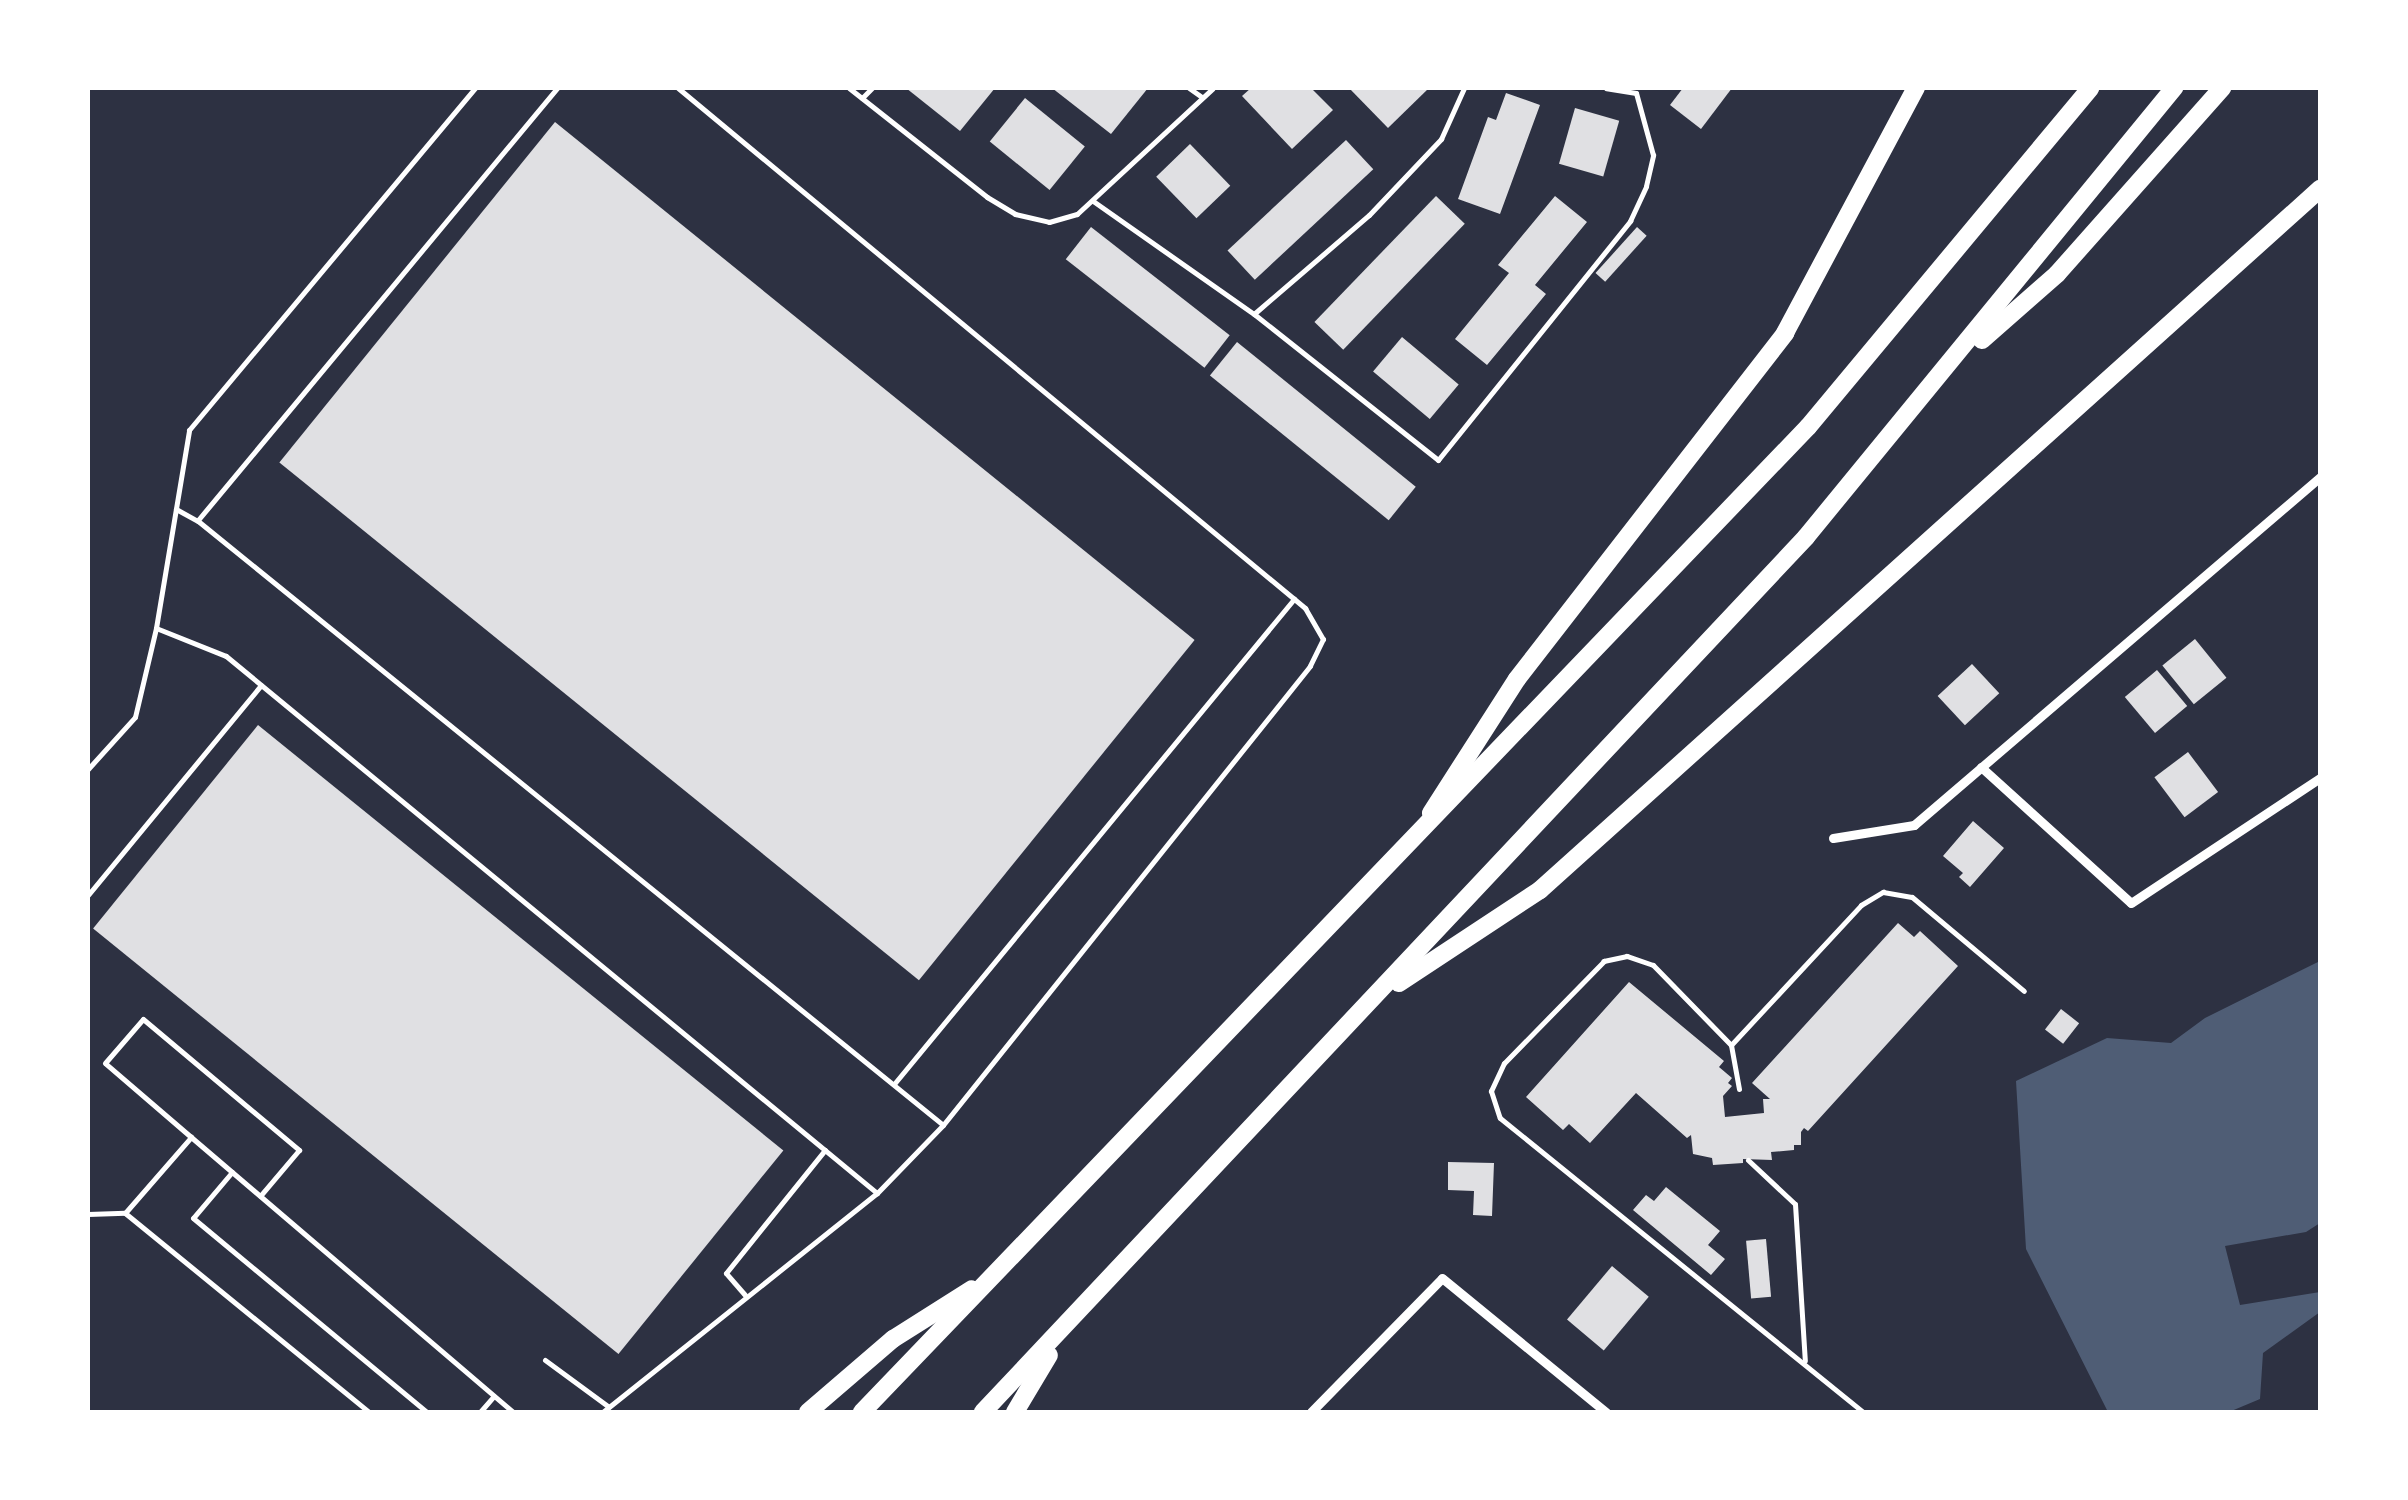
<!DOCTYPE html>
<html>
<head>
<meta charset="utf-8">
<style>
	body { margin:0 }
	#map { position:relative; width:2408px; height:1500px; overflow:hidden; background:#2d3142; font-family:Manrope,sans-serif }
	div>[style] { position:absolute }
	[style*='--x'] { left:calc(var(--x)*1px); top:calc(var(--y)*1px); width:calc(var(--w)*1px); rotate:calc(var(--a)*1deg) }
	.water>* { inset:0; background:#4f5d75 }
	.building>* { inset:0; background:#e0e0e3; transform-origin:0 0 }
	.service>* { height:5px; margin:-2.5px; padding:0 2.5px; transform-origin:2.5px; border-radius:2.5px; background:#fff }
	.minor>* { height:9px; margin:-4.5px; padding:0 4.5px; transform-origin:4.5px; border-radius:4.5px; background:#fff }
	.motorway>* { height:18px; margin:-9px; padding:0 9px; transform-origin:9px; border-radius:9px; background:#fff }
	span { translate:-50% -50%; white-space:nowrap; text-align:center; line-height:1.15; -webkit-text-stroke:8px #fff; paint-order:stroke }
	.frame { position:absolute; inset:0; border:90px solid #fff; pointer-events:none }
</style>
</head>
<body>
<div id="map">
	<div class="water">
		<i style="clip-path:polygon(2320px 961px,2320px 1223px,2306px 1232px,2225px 1246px,2240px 1305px,2320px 1292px,2320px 1312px,2263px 1353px,2260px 1399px,2229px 1412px,2108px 1412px,2026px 1249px,2016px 1081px,2107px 1038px,2171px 1043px,2205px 1018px)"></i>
	</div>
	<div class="building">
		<i style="clip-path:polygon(906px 88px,995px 88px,960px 131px)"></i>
		<i style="clip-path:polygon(1052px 88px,1148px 88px,1111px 134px)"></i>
		<i style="clip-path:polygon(1251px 88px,1311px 88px,1333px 110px,1292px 149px,1242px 96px)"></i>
		<i style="clip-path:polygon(1349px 88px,1429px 88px,1388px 128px)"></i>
		<i style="clip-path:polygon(1683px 88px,1732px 88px,1701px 129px,1670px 105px)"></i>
		<i style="clip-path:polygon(1506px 93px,1540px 105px,1500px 214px,1458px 199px,1488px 117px,1496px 120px)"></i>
		<i style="left:1025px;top:98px;width:77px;height:56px;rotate:39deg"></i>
		<i style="left:1575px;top:108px;width:46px;height:58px;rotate:16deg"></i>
		<i style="left:555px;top:122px;width:823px;height:438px;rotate:39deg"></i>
		<i style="left:1346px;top:140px;width:40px;height:162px;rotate:47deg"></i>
		<i style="left:1190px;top:144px;width:58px;height:47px;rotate:46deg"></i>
		<i style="left:1436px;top:196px;width:40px;height:175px;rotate:44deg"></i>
		<i style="clip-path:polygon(1555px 196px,1587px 222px,1535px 285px,1546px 294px,1487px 365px,1455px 339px,1509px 273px,1498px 265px)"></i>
		<i style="left:1091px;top:227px;width:176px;height:41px;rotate:38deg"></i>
		<i style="left:1637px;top:227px;width:13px;height:62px;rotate:42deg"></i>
		<i style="left:1402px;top:337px;width:74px;height:45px;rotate:40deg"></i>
		<i style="left:1237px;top:342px;width:230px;height:43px;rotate:39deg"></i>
		<i style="left:2195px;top:639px;width:50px;height:42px;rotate:51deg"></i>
		<i style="left:1972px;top:664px;width:40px;height:47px;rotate:47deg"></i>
		<i style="left:2157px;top:670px;width:47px;height:42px;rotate:50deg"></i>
		<i style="left:258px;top:725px;width:676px;height:262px;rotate:39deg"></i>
		<i style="left:2188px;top:752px;width:50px;height:42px;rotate:53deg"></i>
		<i style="clip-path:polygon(1973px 821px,2004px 848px,1970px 887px,1959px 877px,1963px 873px,1943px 856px)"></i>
		<i style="clip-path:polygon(1898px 923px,1914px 937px,1920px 931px,1958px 966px,1808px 1131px,1804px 1128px,1801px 1132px,1801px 1145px,1794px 1145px,1794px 1150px,1771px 1152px,1772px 1160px,1743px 1159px,1743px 1163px,1713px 1165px,1712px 1158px,1693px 1154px,1691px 1135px,1687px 1138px,1636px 1093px,1590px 1143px,1569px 1124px,1563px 1130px,1526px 1097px,1629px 982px,1724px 1061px,1719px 1067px,1732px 1078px,1728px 1083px,1732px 1086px,1723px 1096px,1725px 1117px,1764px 1113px,1763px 1099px,1770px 1099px,1752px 1083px)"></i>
		<i style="left:2061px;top:1009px;width:23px;height:26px;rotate:38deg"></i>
		<i style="clip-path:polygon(1448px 1162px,1494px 1163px,1492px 1216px,1473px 1215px,1474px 1191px,1448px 1190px)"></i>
		<i style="clip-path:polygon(1666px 1187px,1720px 1231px,1708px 1245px,1725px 1259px,1711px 1275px,1633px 1210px,1646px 1195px,1654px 1201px)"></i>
		<i style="left:1766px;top:1239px;width:58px;height:20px;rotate:85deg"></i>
		<i style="left:1612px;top:1266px;width:48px;height:70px;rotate:40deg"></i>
	</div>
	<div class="service">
		<i style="--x:678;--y:88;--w:815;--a:39.67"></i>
		<i style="--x:1305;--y:608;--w:36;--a:60"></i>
		<i style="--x:1323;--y:639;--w:30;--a:116"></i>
		<i style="--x:1310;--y:666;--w:588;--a:128.64"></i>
		<i style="--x:943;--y:1125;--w:95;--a:134.1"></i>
		<i style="--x:849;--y:88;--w:176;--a:38.3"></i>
		<i style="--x:987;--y:197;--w:33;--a:31"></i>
		<i style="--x:1015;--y:214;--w:35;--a:13"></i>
		<i style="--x:1049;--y:222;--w:29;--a:-16"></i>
		<i style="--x:1077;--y:214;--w:185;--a:-42.8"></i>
		<i style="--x:1189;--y:88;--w:16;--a:35"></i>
		<i style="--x:862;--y:98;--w:14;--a:-45"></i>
		<i style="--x:1093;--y:201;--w:197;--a:35.1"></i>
		<i style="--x:1254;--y:314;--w:235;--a:38.4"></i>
		<i style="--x:1438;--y:460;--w:307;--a:-51.2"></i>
		<i style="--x:1630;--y:221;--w:38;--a:-65"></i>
		<i style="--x:1646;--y:186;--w:32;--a:-77"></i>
		<i style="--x:1653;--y:155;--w:64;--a:-105.3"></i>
		<i style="--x:1636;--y:93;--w:30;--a:-171"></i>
		<i style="--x:1255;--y:313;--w:150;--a:-40.7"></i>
		<i style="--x:1369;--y:215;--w:105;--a:-46.5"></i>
		<i style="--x:1441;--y:139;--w:56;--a:-65.7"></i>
		<i style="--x:176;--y:509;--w:25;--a:29"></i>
		<i style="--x:198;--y:521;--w:959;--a:39.03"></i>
		<i style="--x:198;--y:520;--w:562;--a:-50.27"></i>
		<i style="--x:156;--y:628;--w:201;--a:-80.5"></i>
		<i style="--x:189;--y:430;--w:446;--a:-50.1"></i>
		<i style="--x:88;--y:769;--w:70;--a:-47.9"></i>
		<i style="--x:135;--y:717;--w:91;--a:-76.7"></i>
		<i style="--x:156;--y:628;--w:75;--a:21.8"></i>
		<i style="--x:226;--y:656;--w:844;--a:39.52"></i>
		<i style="--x:877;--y:1193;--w:351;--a:141.4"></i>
		<i style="--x:88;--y:895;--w:272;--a:-50.5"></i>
		<i style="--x:1731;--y:1045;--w:191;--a:-47.1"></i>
		<i style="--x:1861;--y:905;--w:26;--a:-31"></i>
		<i style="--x:1883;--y:892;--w:29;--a:10"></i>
		<i style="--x:1912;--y:897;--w:146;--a:40"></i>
		<i style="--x:894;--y:1084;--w:629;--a:-50.49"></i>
		<i style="--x:1739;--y:1089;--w:45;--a:-100.3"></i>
		<i style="--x:1731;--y:1045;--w:112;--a:-134.3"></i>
		<i style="--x:1653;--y:965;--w:28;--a:-161"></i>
		<i style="--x:1627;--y:956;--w:24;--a:168"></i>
		<i style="--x:1604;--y:961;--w:143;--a:134.4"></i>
		<i style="--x:1504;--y:1063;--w:31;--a:115"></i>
		<i style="--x:1491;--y:1091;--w:28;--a:72"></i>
		<i style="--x:1500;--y:1118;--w:467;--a:39"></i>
		<i style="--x:191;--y:1137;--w:113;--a:-139.3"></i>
		<i style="--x:105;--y:1063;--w:58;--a:-49.2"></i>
		<i style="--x:143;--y:1019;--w:204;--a:40"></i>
		<i style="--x:299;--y:1150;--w:60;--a:130.3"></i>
		<i style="--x:1748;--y:1160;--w:64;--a:43.1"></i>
		<i style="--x:1795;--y:1204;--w:157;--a:86.4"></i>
		<i style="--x:232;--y:1172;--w:60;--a:130.3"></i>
		<i style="--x:193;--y:1218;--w:304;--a:39.7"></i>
		<i style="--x:125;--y:1213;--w:101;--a:-49"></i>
		<i style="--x:191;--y:1137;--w:423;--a:40.5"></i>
		<i style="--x:88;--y:1214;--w:37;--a:-2"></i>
		<i style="--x:125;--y:1213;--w:315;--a:39.2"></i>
		<i style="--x:745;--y:1295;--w:29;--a:-131"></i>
		<i style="--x:726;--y:1273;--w:158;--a:-51.2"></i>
		<i style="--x:545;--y:1360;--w:79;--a:36.3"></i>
		<i style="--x:480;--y:1412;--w:21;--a:-49"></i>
	</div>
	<div class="minor">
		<i style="--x:1981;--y:767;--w:202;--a:42.2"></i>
		<i style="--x:2131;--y:903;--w:227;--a:-33.5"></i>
		<i style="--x:1833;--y:838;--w:82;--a:-9.1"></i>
		<i style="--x:1914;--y:825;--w:535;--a:-40.6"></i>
		<i style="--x:1311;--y:1412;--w:187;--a:-45.6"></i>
		<i style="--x:1442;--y:1278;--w:212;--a:39.3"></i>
	</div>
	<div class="motorway">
		<i style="--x:1982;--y:340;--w:100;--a:-41.3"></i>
		<i style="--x:2057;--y:274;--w:249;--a:-48.4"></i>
		<i style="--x:1431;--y:813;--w:159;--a:-57.3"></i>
		<i style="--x:1517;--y:679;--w:438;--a:-52.2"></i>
		<i style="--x:1785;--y:333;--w:278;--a:-61.9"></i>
		<i style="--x:1399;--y:983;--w:169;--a:-33.4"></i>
		<i style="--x:1540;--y:890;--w:1049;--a:-41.95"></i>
		<i style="--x:808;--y:1412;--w:112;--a:-40.7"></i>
		<i style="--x:893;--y:1339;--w:93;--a:-32.3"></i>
		<i style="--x:862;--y:1412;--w:1366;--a:-46.16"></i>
		<i style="--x:1808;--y:427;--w:441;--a:-50.2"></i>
		<i style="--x:983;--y:1412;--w:1201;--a:-46.75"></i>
		<i style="--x:1806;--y:537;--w:581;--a:-50.66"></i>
		<i style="--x:1015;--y:1412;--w:66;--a:-59.2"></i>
	</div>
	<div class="frame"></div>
</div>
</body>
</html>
